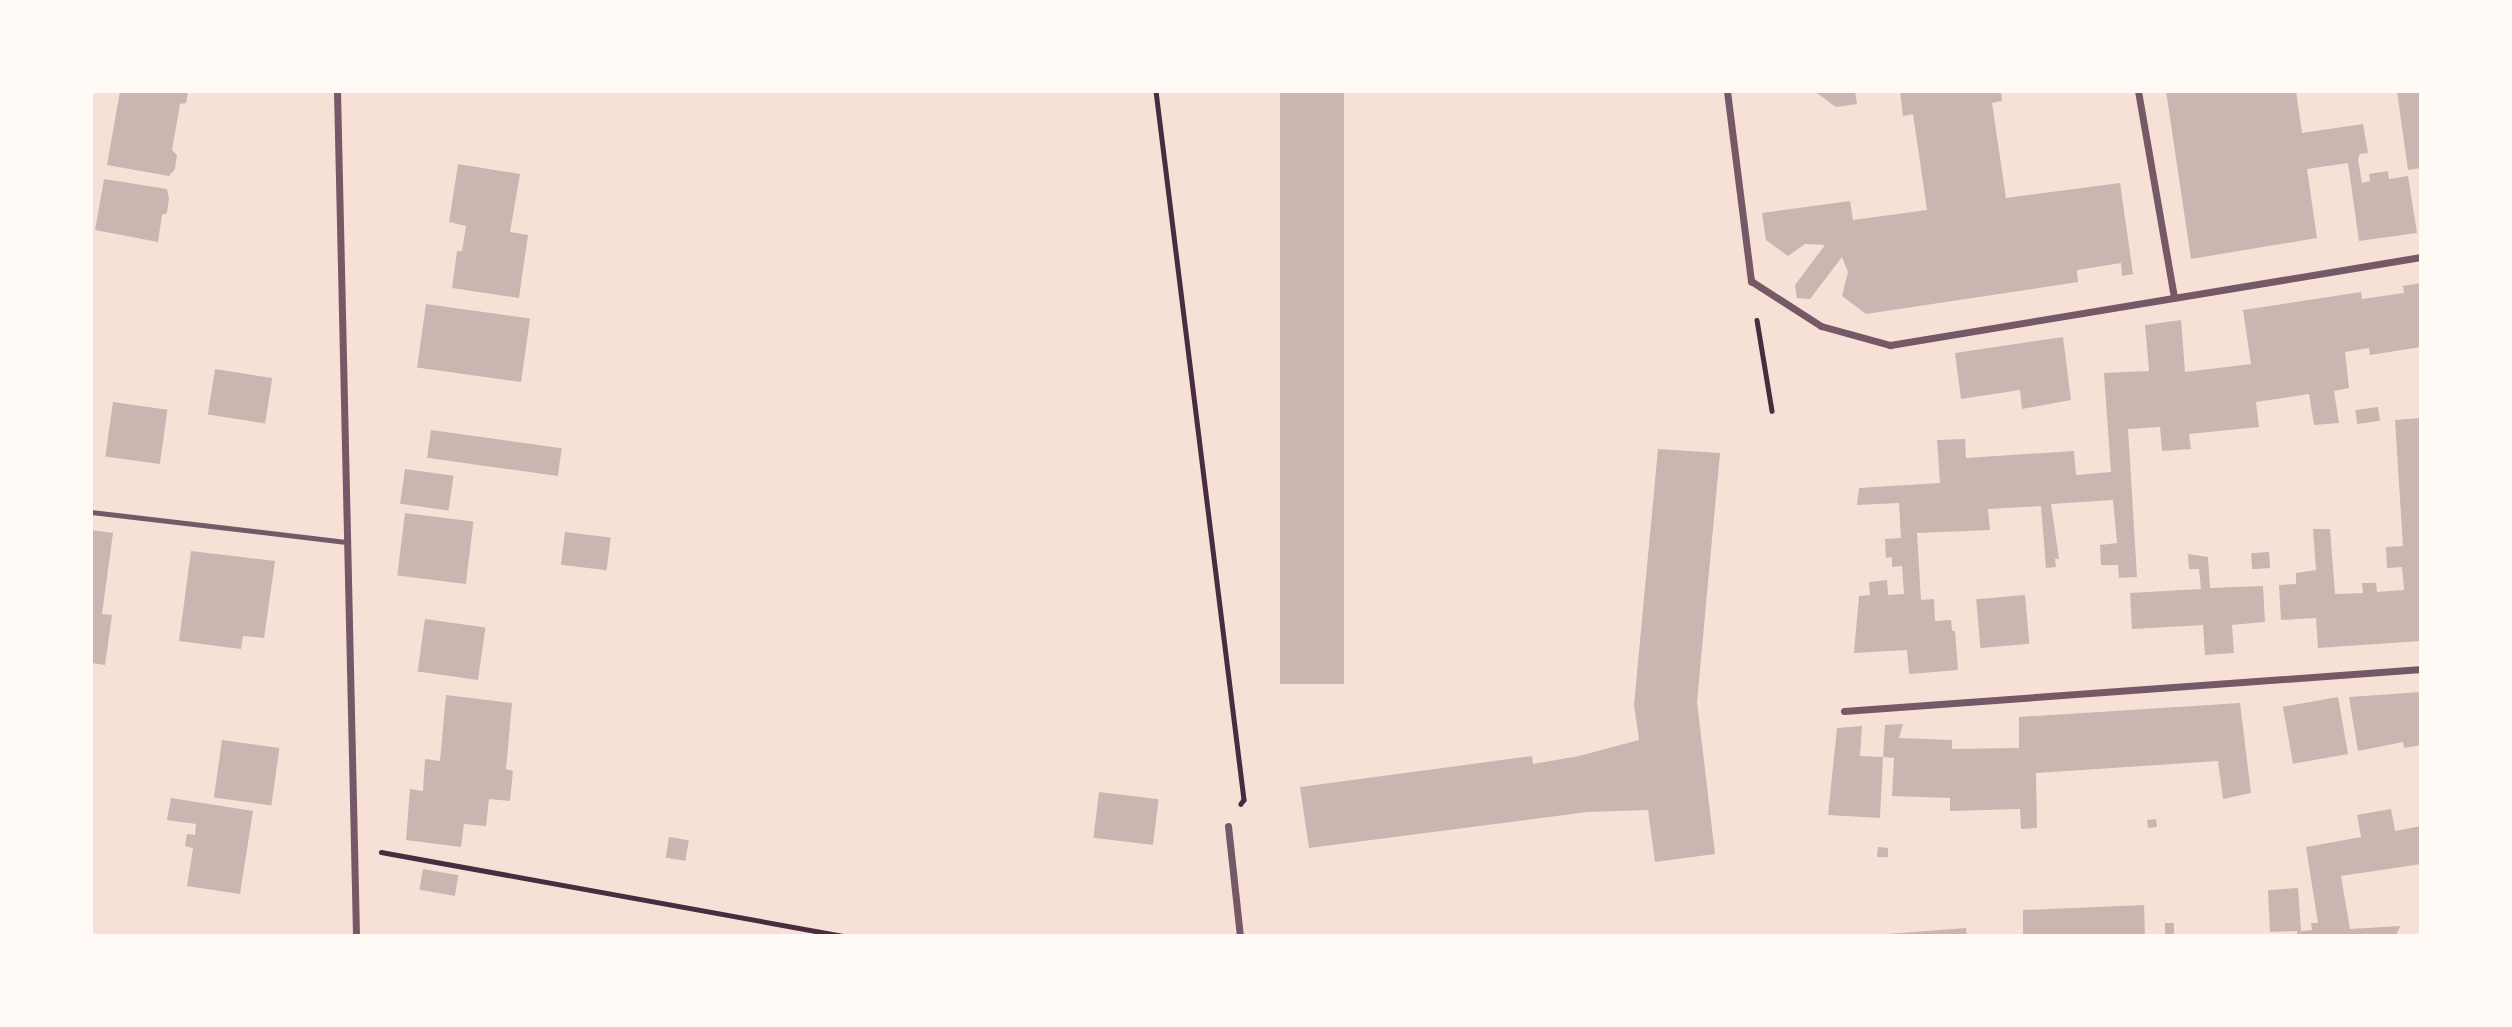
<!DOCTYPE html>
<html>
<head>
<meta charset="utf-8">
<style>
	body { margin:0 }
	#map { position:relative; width:2512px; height:1027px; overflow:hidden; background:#f7e1d7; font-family:"IBM Plex Serif",serif }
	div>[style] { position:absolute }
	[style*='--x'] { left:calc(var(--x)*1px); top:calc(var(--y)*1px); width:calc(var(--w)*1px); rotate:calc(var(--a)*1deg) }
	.building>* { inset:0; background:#ccb4b1; transform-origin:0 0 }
	.path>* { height:4.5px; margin:-2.25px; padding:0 2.25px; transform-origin:2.25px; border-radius:2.25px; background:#4a2c40 }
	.service>* { height:5px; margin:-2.5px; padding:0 2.5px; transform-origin:2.5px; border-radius:2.5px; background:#755966 }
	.minor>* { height:7px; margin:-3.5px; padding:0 3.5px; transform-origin:3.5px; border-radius:3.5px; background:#755966 }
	span { translate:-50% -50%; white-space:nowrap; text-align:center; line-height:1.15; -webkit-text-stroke:6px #fffaf5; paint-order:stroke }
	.frame { position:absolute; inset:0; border:93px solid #fffaf5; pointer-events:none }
</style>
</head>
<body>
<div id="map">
	<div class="building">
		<i style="clip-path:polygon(120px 91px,188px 91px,186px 103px,180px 104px,172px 150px,177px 155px,175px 169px,169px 176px,107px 165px)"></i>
		<i style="left:1280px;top:91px;width:64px;height:593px"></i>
		<i style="clip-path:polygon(1814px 91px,1855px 91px,1857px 104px,1836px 107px)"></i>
		<i style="clip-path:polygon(1900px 91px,2001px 91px,2002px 101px,1992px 103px,2006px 198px,2120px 183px,2133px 274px,2122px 276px,2121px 263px,2077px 270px,2078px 282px,1866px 314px,1842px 296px,1848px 272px,1842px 257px,1810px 299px,1797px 298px,1795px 285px,1825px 245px,1805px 244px,1788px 256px,1766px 240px,1762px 213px,1850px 201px,1853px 220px,1927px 210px,1913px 114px,1903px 116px)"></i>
		<i style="clip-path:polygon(2166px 91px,2296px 91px,2302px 133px,2363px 124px,2368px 153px,2360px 154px,2358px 159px,2362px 183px,2370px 181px,2369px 174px,2388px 171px,2389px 179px,2408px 176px,2417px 233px,2359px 241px,2348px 163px,2307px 169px,2317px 238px,2191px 259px)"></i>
		<i style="clip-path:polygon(2397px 91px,2421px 91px,2421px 168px,2408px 170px)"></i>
		<i style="clip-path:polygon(458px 164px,520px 174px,510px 232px,528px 235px,519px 298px,452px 288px,457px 251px,462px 251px,466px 226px,449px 222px)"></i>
		<i style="clip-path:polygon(104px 179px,167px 189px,169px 198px,167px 213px,162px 215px,158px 242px,95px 230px)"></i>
		<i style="clip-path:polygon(2421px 283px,2421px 347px,2370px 355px,2369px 348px,2345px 352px,2349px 388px,2334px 391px,2339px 423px,2314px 425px,2309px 394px,2256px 402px,2259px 427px,2189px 434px,2191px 449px,2162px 451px,2160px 427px,2128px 429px,2137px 577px,2119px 578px,2118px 565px,2101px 565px,2100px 545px,2117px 543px,2113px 500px,2051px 504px,2059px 559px,2055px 559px,2056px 567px,2046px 568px,2041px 506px,1988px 509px,1990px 530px,1917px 533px,1921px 600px,1934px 599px,1935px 621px,1951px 620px,1952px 631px,1955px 631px,1958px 670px,1909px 674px,1907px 650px,1854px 653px,1859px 596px,1870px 595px,1869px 582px,1887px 580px,1888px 595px,1904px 594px,1902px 566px,1892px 567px,1892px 557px,1886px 558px,1885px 539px,1901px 538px,1899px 503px,1857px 505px,1859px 488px,1940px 483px,1937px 440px,1965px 439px,1966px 458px,2074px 451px,2076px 475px,2111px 472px,2104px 373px,2149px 371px,2145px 325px,2181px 320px,2185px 372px,2251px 364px,2243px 310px,2361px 292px,2362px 299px,2404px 293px,2403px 286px)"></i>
		<i style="left:426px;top:304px;width:105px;height:64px;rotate:8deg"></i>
		<i style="clip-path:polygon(2063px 337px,2071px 400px,2022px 409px,2020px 390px,1961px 399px,1955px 353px)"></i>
		<i style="left:215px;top:369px;width:58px;height:46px;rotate:9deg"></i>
		<i style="left:113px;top:402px;width:55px;height:55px;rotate:8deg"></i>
		<i style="left:2378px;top:407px;width:14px;height:23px;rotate:82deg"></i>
		<i style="clip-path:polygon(2421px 418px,2421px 641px,2318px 648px,2316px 618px,2281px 620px,2279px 585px,2296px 584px,2296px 573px,2316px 570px,2313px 529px,2330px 529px,2335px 594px,2363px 593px,2362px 583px,2376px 583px,2377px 592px,2404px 590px,2402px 567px,2387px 568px,2386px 547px,2403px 546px,2395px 420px)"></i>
		<i style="left:431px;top:430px;width:132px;height:28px;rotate:8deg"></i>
		<i style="clip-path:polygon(1658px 449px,1720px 453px,1697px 702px,1715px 854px,1655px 862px,1648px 810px,1587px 812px,1309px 848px,1300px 787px,1532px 756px,1533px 764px,1579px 756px,1639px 740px,1634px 705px)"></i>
		<i style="left:405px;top:469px;width:49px;height:35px;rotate:8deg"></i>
		<i style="left:405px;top:513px;width:69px;height:63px;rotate:7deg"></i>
		<i style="clip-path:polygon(91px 530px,113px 533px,102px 614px,112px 615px,105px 665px,91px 663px)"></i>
		<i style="left:565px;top:532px;width:46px;height:33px;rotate:7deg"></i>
		<i style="clip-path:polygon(191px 551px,275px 561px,264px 638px,243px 636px,241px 649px,179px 641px)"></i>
		<i style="left:2269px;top:552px;width:16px;height:18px;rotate:86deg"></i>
		<i style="clip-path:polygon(2188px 554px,2208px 557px,2210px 588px,2263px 586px,2265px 622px,2232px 625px,2234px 653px,2205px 655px,2203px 625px,2132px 629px,2130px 593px,2201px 589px,2199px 569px,2189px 569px)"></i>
		<i style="left:2025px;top:595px;width:49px;height:49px;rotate:85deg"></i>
		<i style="left:425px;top:619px;width:61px;height:53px;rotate:8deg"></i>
		<i style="clip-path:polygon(2421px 692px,2421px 745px,2404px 748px,2403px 742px,2358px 751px,2349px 697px)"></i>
		<i style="clip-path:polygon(446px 695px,512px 703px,506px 769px,513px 771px,510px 801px,489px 799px,486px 826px,464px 824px,461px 847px,406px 840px,410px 789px,423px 791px,425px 759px,440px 761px)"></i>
		<i style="left:2338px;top:697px;width:58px;height:56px;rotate:80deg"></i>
		<i style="clip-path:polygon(2240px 703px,2251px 793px,2223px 799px,2218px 761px,2036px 773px,2037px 828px,2021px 829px,2020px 809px,1950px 811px,1950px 798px,1892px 796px,1894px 758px,1883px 757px,1880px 818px,1828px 815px,1837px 728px,1862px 726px,1860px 756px,1883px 757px,1885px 725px,1903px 724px,1899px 738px,1952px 740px,1952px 749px,2019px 748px,2019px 717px)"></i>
		<i style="left:222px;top:740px;width:58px;height:58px;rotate:8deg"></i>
		<i style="left:1099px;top:792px;width:60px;height:46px;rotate:7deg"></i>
		<i style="clip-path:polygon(171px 798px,253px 811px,240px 894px,187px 886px,193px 848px,185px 846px,187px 834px,195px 835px,196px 824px,167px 820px)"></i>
		<i style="clip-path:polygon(2391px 809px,2395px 831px,2421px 826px,2421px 864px,2341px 876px,2350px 929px,2400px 926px,2396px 936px,2297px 936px,2297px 931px,2270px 932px,2268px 890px,2298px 888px,2301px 931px,2312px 930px,2311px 923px,2318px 923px,2306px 847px,2361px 837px,2357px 815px)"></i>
		<i style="left:2156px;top:819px;width:8px;height:9px;rotate:83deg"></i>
		<i style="left:669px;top:837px;width:20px;height:21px;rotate:9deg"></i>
		<i style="clip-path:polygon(1878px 847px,1888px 848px,1888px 857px,1877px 857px)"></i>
		<i style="left:423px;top:869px;width:36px;height:21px;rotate:10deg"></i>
		<i style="clip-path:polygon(2144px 905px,2145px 936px,2023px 936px,2023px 910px)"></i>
		<i style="left:2165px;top:923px;width:9px;height:13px"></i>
		<i style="clip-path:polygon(1966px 928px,1967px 936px,1887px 936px,1887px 934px)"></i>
	</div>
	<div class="path">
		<i style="--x:1156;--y:91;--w:714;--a:82.92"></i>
		<i style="--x:1244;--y:800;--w:5;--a:127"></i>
		<i style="--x:1757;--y:320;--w:92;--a:80.6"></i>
		<i style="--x:381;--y:852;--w:472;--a:10.3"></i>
	</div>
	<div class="service">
		<i style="--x:91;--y:512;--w:259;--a:6.7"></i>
	</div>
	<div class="minor">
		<i style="--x:337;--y:91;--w:845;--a:88.71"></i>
		<i style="--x:1727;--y:91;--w:192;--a:82.8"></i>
		<i style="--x:1751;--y:281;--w:83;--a:32.7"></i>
		<i style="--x:1821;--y:326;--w:72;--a:15.4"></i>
		<i style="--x:1890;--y:345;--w:538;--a:-9.41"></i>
		<i style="--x:2138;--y:91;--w:210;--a:80.1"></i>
		<i style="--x:1844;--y:711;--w:579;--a:-4.16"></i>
		<i style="--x:1228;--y:826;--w:111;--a:83.8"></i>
	</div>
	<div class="frame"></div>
</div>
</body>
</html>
